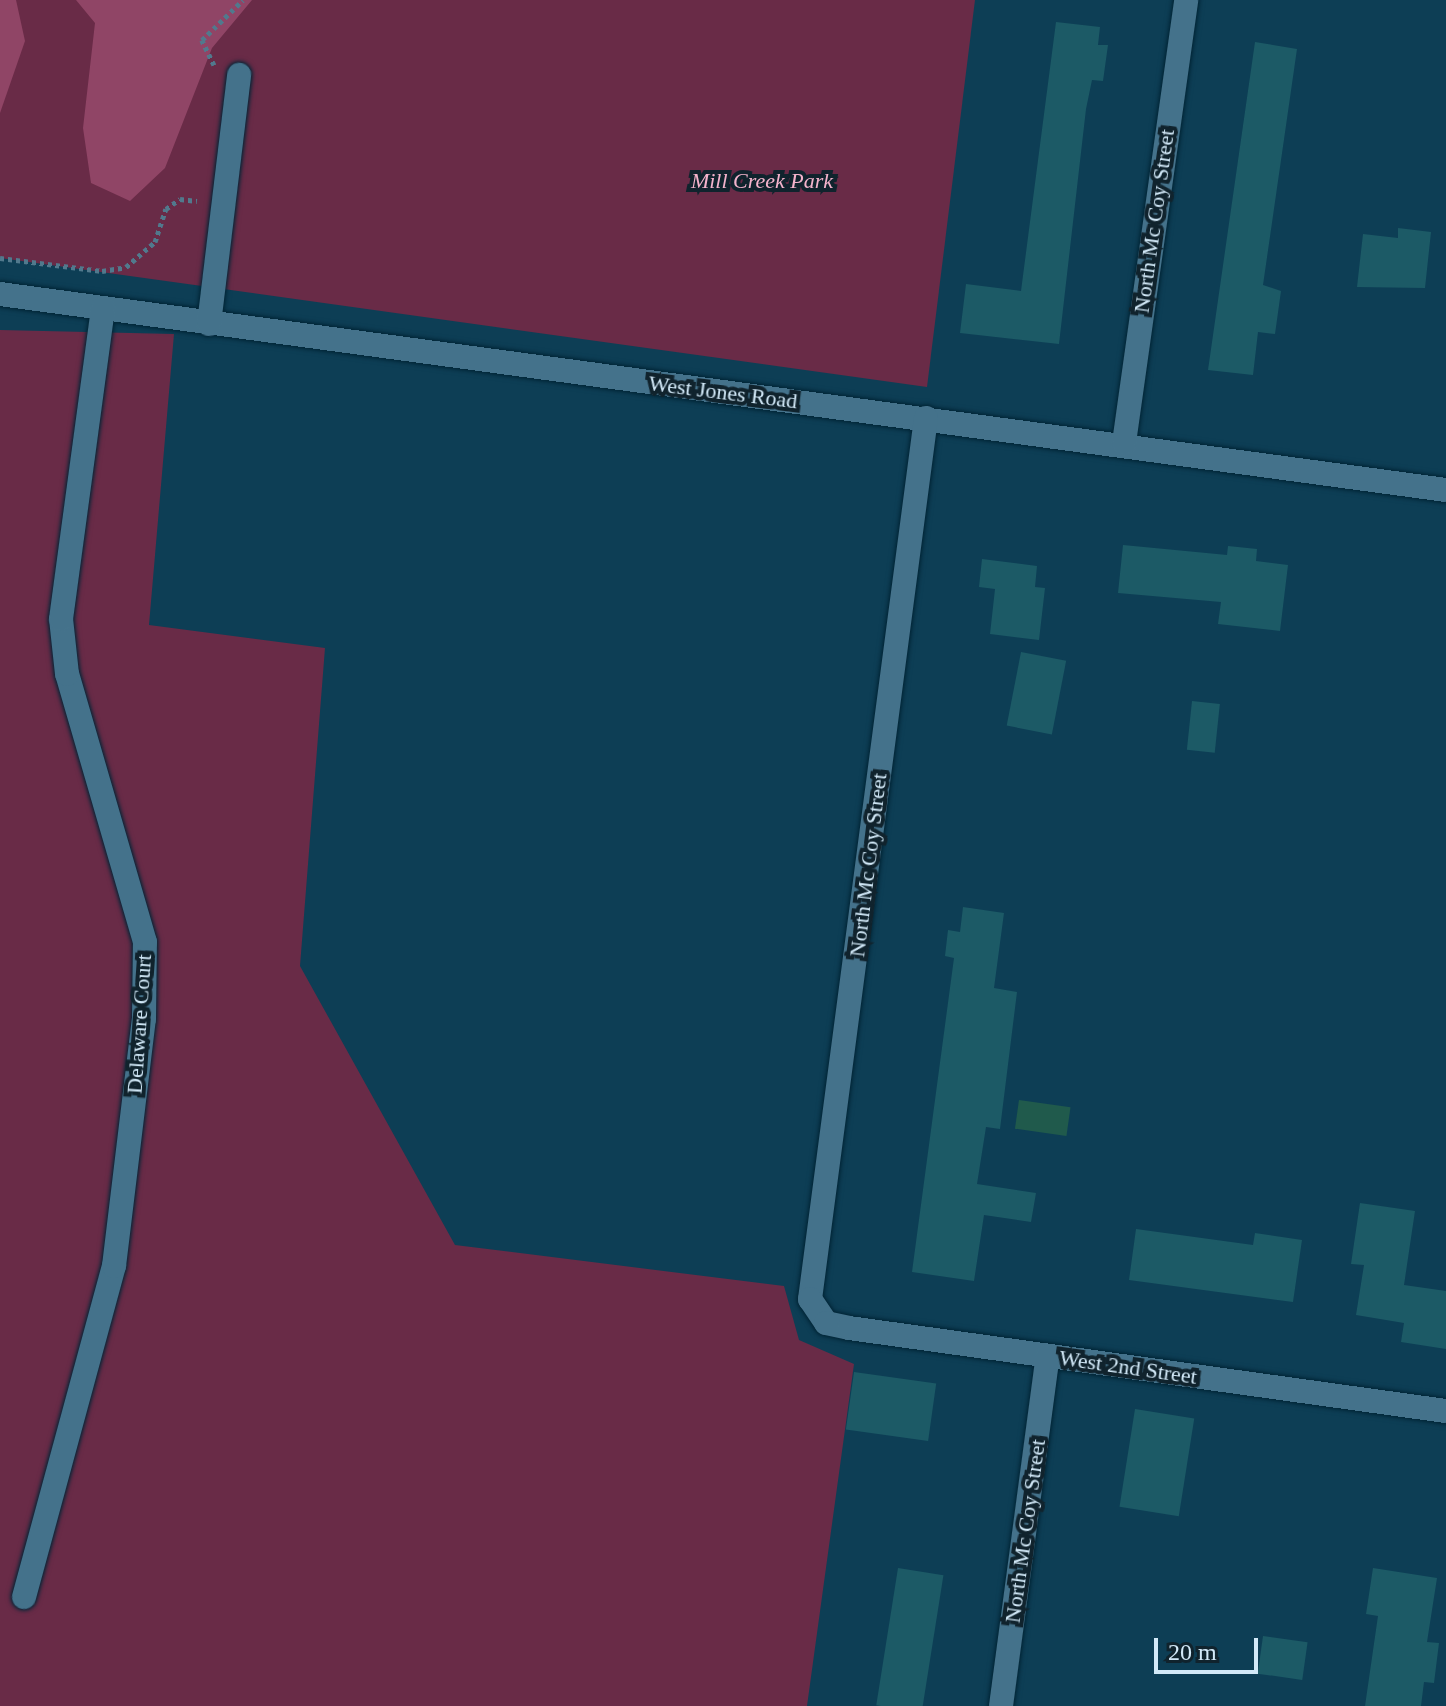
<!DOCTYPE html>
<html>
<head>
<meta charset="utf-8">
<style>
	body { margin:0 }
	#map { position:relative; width:1446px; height:1706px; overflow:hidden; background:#0d3e55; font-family:Georgia,serif }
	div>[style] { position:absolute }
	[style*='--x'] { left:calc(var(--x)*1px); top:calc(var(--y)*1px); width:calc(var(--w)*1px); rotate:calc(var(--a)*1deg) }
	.green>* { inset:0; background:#692b47 }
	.forest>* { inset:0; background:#904566 }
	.water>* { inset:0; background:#205a4c; transform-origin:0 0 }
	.building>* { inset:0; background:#1c5a66; transform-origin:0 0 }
	.path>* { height:5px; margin-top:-2.5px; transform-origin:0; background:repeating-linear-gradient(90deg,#51798d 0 4px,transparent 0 8px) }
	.roads { filter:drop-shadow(0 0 2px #002435) drop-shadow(0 0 2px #002435) }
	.minor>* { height:24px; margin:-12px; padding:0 12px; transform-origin:12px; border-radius:12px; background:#44728b }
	span { translate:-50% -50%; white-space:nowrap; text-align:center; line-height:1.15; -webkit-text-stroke:8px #10232d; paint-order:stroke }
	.park-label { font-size:22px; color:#f4b3cc; font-style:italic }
	.street-label { font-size:22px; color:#d2e9f8 }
	.scale { position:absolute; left:1154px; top:1638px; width:104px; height:36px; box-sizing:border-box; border:4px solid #d2e9f8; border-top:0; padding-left:10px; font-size:24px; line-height:28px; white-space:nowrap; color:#d2e9f8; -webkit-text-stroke:6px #10232d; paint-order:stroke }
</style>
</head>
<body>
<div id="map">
	<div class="green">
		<i style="clip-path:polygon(0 0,975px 0,927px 387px,0 258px)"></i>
		<i style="clip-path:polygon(0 330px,174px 334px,149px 625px,325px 648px,300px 966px,455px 1245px,784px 1286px,799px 1340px,854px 1364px,807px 1706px,0 1706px)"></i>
	</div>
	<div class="forest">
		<i style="clip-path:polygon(0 0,16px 0,25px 41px,0 113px)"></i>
		<i style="clip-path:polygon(76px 0,252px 0,212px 48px,165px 168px,130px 201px,91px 183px,83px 128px,95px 23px)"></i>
	</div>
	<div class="water">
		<i style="left:1019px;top:1100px;width:52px;height:29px;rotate:8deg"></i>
	</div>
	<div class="building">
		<i style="clip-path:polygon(1056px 22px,1100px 27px,1098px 45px,1108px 45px,1103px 81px,1092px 80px,1086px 109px,1059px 344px,960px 333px,966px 284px,1021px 291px)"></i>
		<i style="clip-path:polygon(1255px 42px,1297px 49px,1263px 285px,1281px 291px,1275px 334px,1258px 332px,1253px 375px,1208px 370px)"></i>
		<i style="clip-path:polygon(1398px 228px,1431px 232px,1425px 288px,1357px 287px,1363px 234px,1398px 238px)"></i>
		<i style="clip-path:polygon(1123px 545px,1227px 555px,1228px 546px,1257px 549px,1256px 561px,1288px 565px,1280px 631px,1218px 624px,1221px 602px,1118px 593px)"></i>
		<i style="clip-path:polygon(982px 559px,1037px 566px,1035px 587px,1045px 588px,1039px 640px,990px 634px,995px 589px,979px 587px)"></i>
		<i style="left:1021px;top:652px;width:46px;height:75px;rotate:11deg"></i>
		<i style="left:1192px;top:701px;width:28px;height:49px;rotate:6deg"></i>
		<i style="clip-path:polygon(963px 907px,1004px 913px,994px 988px,1017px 992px,1000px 1129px,986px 1127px,977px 1184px,1036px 1193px,1031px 1222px,984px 1215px,974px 1281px,912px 1272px,954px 958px,945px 956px,948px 930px,960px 932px)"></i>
		<i style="clip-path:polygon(1360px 1203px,1415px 1211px,1404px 1285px,1446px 1291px,1446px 1349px,1401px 1342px,1404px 1323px,1356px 1315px,1364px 1265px,1351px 1264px)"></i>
		<i style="clip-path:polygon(1136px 1229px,1253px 1245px,1255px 1233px,1302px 1240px,1293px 1302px,1129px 1280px)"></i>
		<i style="left:854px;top:1372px;width:83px;height:58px;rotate:8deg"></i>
		<i style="left:1135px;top:1409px;width:60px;height:99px;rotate:9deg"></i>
		<i style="left:898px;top:1568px;width:46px;height:139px;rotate:9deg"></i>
		<i style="clip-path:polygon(1373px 1568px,1437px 1578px,1427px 1642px,1439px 1643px,1434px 1683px,1424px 1682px,1421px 1706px,1365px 1706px,1378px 1616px,1366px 1614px)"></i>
		<i style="left:1263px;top:1636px;width:45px;height:38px;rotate:8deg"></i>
	</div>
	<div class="path">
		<i style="--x:214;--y:65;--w:28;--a:-116"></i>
		<i style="--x:202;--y:40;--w:57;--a:-44.3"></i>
		<i style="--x:0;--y:258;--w:103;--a:7.3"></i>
		<i style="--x:102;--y:271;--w:24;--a:-9"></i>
		<i style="--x:126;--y:267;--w:38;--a:-41"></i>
		<i style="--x:155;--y:242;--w:35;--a:-72"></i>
		<i style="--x:166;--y:209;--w:17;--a:-36"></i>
		<i style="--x:180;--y:199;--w:17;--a:7"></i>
	</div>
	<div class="roads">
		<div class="minor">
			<i style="--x:0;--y:294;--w:1459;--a:7.72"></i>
			<i style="--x:209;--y:324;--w:251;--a:-83.1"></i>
			<i style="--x:926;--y:418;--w:889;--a:97.5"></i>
			<i style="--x:810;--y:1299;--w:29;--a:56"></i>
			<i style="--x:826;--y:1323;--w:24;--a:12"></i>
			<i style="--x:849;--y:1328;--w:603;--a:7.92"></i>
			<i style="--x:1124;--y:443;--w:447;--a:-82"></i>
			<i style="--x:24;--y:1597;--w:343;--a:-74.8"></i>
			<i style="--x:114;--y:1266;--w:249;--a:-83.1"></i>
			<i style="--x:144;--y:1019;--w:77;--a:-89.3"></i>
			<i style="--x:145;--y:942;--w:279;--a:-106.2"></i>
			<i style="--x:67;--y:674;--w:55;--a:-96.2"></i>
			<i style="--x:61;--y:619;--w:313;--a:-82.3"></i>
			<i style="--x:1001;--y:1706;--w:353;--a:-82.4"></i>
		</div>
	</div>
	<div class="park-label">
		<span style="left:762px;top:181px">Mill Creek Park</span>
	</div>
	<div class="street-label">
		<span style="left:1154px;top:221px;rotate:-82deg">North Mc Coy Street</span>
		<span style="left:723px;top:392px;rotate:7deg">West Jones Road</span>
		<span style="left:868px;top:865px;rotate:-83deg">North Mc Coy Street</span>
		<span style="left:139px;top:1024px;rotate:-86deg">Delaware Court</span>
		<span style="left:1128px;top:1367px;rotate:8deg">West 2nd Street</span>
		<span style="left:1025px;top:1531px;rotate:-82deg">North Mc Coy Street</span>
	</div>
	<div class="scale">20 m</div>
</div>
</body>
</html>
